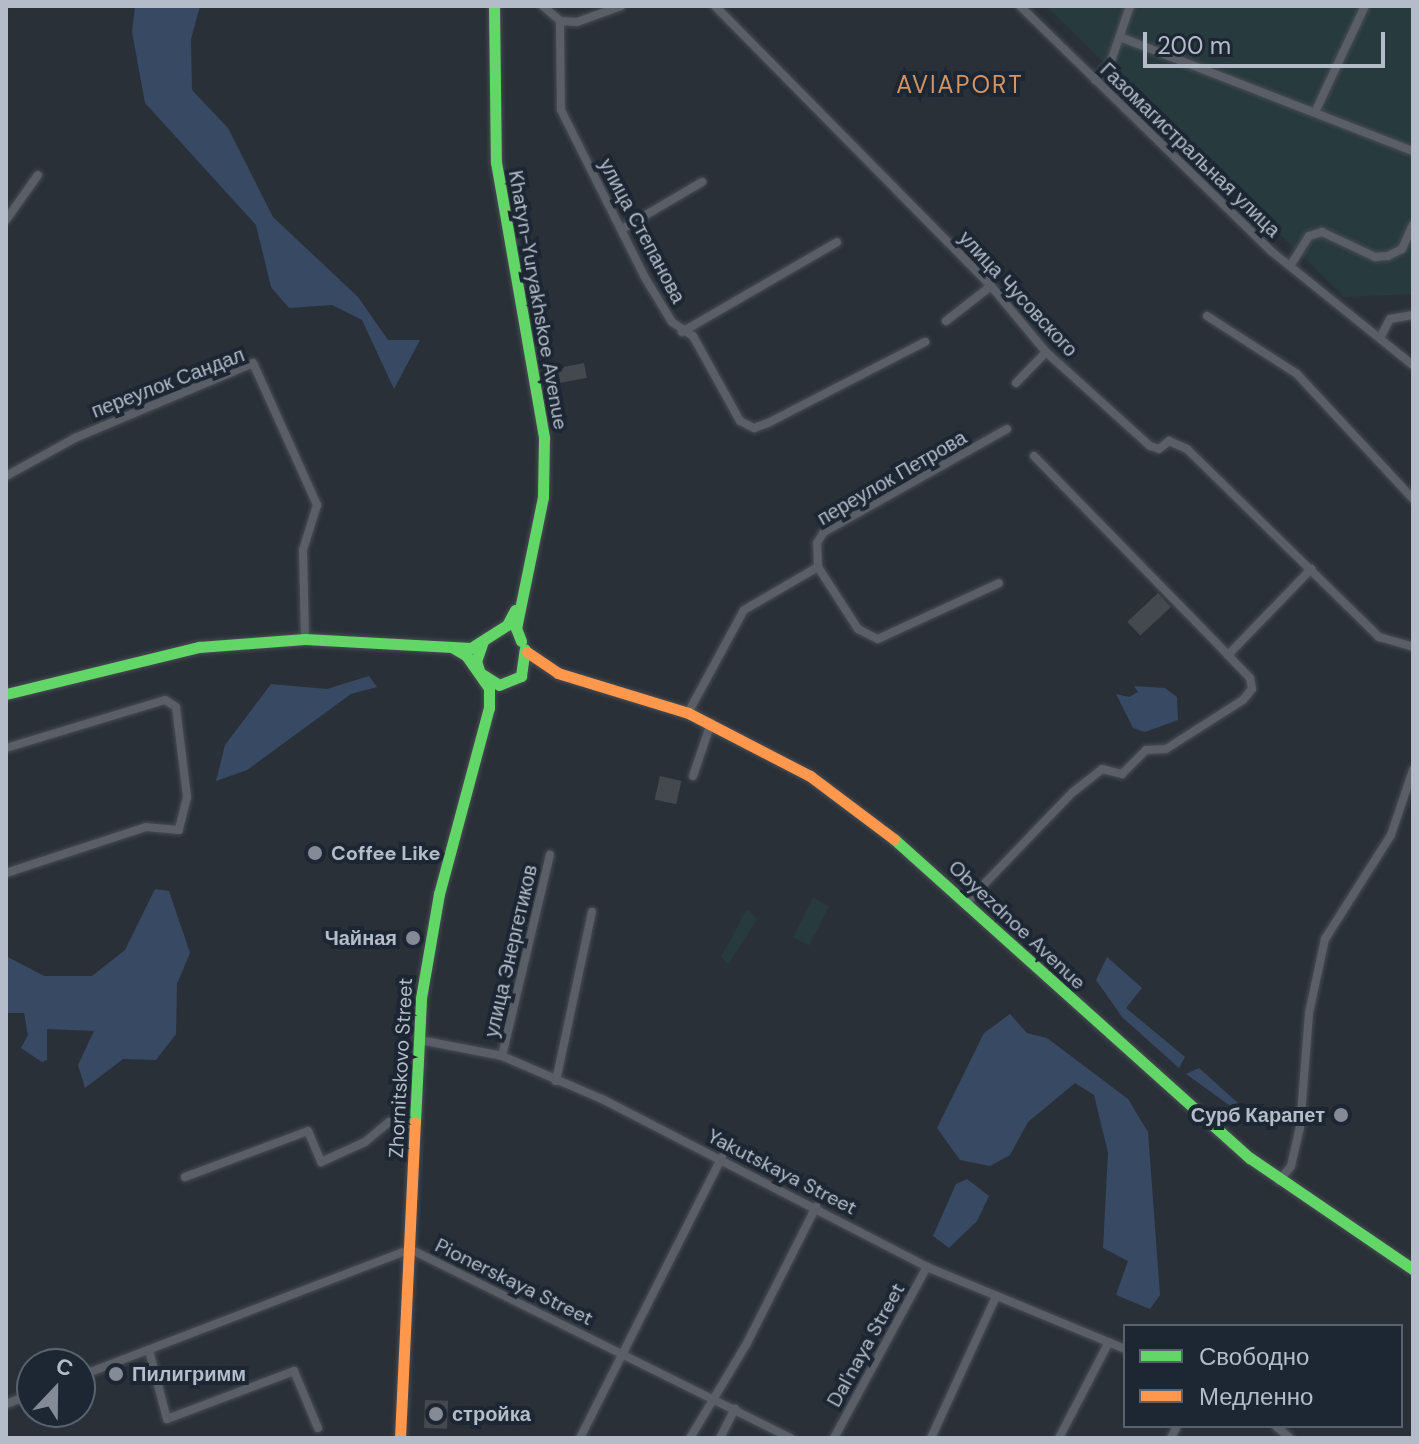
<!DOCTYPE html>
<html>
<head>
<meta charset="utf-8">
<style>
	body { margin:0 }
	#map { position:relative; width:1419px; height:1444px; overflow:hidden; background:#2a3038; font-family:"DM Sans",sans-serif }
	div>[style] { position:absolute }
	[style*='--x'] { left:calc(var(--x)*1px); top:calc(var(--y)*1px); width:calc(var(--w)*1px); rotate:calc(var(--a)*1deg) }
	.green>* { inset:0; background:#273a3e; transform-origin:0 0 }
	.water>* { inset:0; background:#384963 }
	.building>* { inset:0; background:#444950; transform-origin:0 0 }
	.round { border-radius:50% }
	.roads { filter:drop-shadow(0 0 2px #484c53) drop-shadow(0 0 2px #484c53) }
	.street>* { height:8px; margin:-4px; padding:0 4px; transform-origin:4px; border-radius:4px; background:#5a5e66 }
	.fast>* { height:11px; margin:-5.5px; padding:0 5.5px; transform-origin:5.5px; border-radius:5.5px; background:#63d668 }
	.slow>* { height:11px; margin:-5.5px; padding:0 5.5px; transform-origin:5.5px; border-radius:5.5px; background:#ff974d }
	.dots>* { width:22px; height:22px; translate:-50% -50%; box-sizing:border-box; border:4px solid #1d2633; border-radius:50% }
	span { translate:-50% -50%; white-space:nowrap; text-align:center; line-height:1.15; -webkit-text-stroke:8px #1d2633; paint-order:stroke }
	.street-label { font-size:20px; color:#b4bcc9 }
	.poi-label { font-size:20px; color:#b4bcc9; font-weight:700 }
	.left { translate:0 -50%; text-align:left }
	.right { translate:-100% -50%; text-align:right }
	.quarter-label { font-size:24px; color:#d59563; letter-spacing:2px }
	.frame { position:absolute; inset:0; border:8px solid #b4bcc9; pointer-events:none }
	.legend { position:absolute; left:1123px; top:1324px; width:280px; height:104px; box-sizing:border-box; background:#1d2633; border:2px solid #59626f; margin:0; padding:10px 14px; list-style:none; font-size:24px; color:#b4bcc9 }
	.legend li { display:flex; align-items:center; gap:16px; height:40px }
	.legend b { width:40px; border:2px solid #59626f }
	.north { position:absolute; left:16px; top:1348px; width:80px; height:80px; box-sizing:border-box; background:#1d2633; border:2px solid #59626f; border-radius:50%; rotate:22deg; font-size:22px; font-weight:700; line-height:32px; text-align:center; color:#b4bcc9 }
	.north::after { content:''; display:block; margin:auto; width:28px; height:36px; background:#848b96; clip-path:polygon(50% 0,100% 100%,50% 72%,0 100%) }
	.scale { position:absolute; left:1143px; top:32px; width:242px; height:36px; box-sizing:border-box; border:4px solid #b4bcc9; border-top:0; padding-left:10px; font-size:24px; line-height:28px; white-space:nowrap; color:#b4bcc9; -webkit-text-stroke:6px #1d2633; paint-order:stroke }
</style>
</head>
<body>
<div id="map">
	<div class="green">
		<i style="clip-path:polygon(1046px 6px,1413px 6px,1413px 294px,1344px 297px)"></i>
		<i style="left:813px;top:898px;width:18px;height:44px;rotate:27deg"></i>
		<i style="clip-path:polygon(747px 909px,757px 919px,728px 965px,721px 957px)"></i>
	</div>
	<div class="water">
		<i style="clip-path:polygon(135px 6px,200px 6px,191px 39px,192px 90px,228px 128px,273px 217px,358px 297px,388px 340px,420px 340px,394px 389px,362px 320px,332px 305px,289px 308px,271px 287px,256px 225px,145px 103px,132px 32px)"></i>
		<i style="clip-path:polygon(369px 676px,377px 687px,351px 694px,247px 770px,216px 781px,225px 745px,271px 684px,327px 689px)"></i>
		<i style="clip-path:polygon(1134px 686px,1165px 688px,1177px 697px,1178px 720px,1145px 732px,1133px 728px,1116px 694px,1129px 697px,1138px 692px)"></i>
		<i style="clip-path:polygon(155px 889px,169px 891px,190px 953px,177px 984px,176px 1034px,156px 1060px,123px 1059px,85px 1088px,78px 1065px,94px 1031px,47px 1029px,47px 1060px,42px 1062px,21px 1048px,28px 1035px,24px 1013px,6px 1013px,6px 956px,44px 976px,92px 976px,125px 950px)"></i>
		<i style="clip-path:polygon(1107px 957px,1142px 988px,1126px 1008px,1185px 1057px,1179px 1068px,1122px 1017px,1096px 980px)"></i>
		<i style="clip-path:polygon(1010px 1014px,1027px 1033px,1047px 1038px,1128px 1099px,1148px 1132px,1160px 1295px,1150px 1309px,1116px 1295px,1128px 1261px,1103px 1248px,1108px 1153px,1094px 1095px,1075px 1083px,1028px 1122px,1010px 1155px,990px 1166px,960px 1160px,937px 1128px,984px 1033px)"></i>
		<i style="clip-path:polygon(1199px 1068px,1239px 1104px,1240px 1113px,1186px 1074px)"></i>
		<i style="clip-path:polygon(967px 1179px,989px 1196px,977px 1221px,949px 1248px,933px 1236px,956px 1184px)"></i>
	</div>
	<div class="building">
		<i style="left:584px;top:363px;width:15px;height:30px;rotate:79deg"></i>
		<i style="left:1158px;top:593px;width:19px;height:42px;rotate:47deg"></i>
		<i style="left:660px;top:776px;width:22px;height:24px;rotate:13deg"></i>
		<i class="round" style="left:1331px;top:1106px;width:20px;height:20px"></i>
		<i style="left:425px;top:1400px;width:23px;height:28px;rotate:2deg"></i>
	</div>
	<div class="roads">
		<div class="street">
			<i style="--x:543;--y:6;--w:23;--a:41"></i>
			<i style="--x:560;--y:21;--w:17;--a:3"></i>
			<i style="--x:577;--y:22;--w:47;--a:-20"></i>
			<i style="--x:715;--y:6;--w:393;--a:45.4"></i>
			<i style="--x:991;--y:286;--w:86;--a:50.2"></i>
			<i style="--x:1046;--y:352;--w:140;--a:42.1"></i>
			<i style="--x:1150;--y:446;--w:9;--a:18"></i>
			<i style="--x:1159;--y:449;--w:13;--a:-39"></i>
			<i style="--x:1169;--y:441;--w:20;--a:24"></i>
			<i style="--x:1187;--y:449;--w:269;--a:44.4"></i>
			<i style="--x:1379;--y:637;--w:35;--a:16"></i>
			<i style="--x:1020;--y:6;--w:351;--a:44.3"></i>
			<i style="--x:1271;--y:251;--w:182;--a:38.8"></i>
			<i style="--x:560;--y:21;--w:89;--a:89.4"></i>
			<i style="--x:561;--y:110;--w:186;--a:63.4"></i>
			<i style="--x:644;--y:276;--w:54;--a:58.7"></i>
			<i style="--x:672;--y:322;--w:25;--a:34"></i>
			<i style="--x:693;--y:336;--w:97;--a:61.1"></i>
			<i style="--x:740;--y:421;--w:16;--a:27"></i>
			<i style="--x:754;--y:428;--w:15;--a:-20"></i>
			<i style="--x:768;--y:423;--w:177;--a:-27.3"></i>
			<i style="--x:1120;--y:37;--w:314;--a:21.3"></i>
			<i style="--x:1095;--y:80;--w:22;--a:-47"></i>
			<i style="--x:1110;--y:64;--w:61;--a:-71"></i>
			<i style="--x:1316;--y:110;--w:115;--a:-64.8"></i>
			<i style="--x:6;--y:220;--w:55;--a:-54.6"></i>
			<i style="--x:622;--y:229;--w:93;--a:-30.4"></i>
			<i style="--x:1292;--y:263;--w:32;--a:-58"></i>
			<i style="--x:1309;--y:236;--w:14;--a:-17"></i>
			<i style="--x:1322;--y:232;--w:59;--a:25.3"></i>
			<i style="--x:1375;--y:257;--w:13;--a:-4"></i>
			<i style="--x:1388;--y:256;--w:16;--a:-27"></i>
			<i style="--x:1402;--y:249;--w:27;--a:-66"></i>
			<i style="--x:1207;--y:316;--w:107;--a:32.8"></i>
			<i style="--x:1297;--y:374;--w:171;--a:47.1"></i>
			<i style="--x:946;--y:321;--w:57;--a:-37.9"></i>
			<i style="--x:682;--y:332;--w:179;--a:-30.1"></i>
			<i style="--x:1381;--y:336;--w:19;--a:-62"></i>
			<i style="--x:1390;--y:319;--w:23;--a:-10"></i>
			<i style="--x:1016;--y:383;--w:43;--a:-45.9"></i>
			<i style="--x:1034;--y:456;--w:278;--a:45.7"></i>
			<i style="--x:1228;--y:655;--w:120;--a:-46"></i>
			<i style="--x:6;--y:476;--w:79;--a:-28.8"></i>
			<i style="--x:75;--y:438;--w:193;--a:-22.8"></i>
			<i style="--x:253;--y:363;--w:156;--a:65.7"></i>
			<i style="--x:317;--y:505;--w:47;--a:107.3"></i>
			<i style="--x:303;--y:550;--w:89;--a:88.7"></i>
			<i style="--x:818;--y:567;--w:24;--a:-92"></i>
			<i style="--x:817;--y:543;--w:13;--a:-58"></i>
			<i style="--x:824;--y:532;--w:210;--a:-29.4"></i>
			<i style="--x:688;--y:713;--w:117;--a:-61.5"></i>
			<i style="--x:744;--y:610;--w:86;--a:-30.2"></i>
			<i style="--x:818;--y:567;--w:74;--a:57.2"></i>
			<i style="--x:858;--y:629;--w:22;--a:27"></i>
			<i style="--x:878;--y:639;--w:133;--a:-24.8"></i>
			<i style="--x:6;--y:748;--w:166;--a:-16.8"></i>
			<i style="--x:165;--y:700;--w:13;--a:32"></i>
			<i style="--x:176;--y:707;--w:91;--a:83"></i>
			<i style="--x:187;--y:797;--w:34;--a:104"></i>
			<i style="--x:179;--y:830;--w:33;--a:-175"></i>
			<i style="--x:146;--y:827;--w:147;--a:161.8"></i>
			<i style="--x:693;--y:776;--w:56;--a:-71.2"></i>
			<i style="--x:966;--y:903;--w:154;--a:-46.1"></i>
			<i style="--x:1073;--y:792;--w:37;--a:-38"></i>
			<i style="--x:1102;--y:769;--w:21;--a:14"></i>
			<i style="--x:1122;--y:774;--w:34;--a:-45"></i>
			<i style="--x:1146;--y:750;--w:20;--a:-3"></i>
			<i style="--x:1166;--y:749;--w:91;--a:-32.5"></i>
			<i style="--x:1243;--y:700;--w:14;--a:-51"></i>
			<i style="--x:1252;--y:689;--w:11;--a:-100"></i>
			<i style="--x:1250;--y:678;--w:32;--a:-134"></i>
			<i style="--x:420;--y:1040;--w:84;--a:11"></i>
			<i style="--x:502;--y:1056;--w:109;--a:23.3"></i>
			<i style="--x:602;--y:1099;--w:366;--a:27.3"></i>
			<i style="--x:927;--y:1267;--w:214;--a:22.5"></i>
			<i style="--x:502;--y:1056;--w:207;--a:-76.6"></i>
			<i style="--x:556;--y:1081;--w:173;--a:-78"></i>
			<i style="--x:185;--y:1177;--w:131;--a:-20.5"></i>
			<i style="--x:308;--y:1131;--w:34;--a:67"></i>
			<i style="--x:321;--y:1162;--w:48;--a:-24.4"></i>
			<i style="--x:365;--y:1142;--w:31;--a:-40"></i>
			<i style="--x:389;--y:1122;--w:27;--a:6"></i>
			<i style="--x:1279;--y:1181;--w:19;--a:-51"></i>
			<i style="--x:1291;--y:1166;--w:39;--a:-77"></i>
			<i style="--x:1300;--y:1128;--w:115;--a:-85.5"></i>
			<i style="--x:1309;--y:1013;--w:76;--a:-77.8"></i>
			<i style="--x:1325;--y:939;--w:123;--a:-57.6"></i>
			<i style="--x:1391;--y:835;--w:69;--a:-71.3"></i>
			<i style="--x:149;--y:1350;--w:71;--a:75.4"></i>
			<i style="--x:167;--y:1419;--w:136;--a:-20.7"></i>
			<i style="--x:294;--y:1371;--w:62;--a:67.2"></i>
			<i style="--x:80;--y:1376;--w:354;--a:-21"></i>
			<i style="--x:410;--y:1249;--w:425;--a:26.4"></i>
			<i style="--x:6;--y:1404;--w:28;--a:-21"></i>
			<i style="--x:1276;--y:1426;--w:18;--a:41"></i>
			<i style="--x:580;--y:1438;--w:315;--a:-63.2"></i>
			<i style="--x:690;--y:1438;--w:111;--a:-59"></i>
			<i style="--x:747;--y:1343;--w:153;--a:-63.1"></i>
			<i style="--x:720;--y:1438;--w:33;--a:-63"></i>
			<i style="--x:834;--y:1438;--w:195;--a:-61.5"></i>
			<i style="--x:931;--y:1438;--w:155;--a:-65.3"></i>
			<i style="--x:1059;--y:1438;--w:108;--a:-62.5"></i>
			<i style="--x:1171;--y:1438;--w:13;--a:-63"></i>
		</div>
		<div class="fast">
			<i style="--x:494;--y:6;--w:156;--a:89.3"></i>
			<i style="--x:496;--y:162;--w:280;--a:80.1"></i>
			<i style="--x:544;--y:438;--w:59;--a:91"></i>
			<i style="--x:543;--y:497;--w:134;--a:101.6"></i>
			<i style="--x:516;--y:628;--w:14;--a:69"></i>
			<i style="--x:483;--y:641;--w:21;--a:109"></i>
			<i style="--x:476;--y:661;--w:13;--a:72"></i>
			<i style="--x:480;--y:673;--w:22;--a:32"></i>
			<i style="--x:499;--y:685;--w:24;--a:-22"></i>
			<i style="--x:521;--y:676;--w:27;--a:-82"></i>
			<i style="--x:6;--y:694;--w:199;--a:-13.7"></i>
			<i style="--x:199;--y:647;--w:106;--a:-4.3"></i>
			<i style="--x:305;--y:639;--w:166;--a:3.1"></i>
			<i style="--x:471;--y:648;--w:43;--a:-32.6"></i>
			<i style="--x:507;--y:625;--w:17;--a:-62"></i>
			<i style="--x:894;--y:839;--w:478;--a:41.9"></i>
			<i style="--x:1250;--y:1158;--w:197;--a:34.3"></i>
			<i style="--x:415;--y:1122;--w:124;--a:-87.2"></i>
			<i style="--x:421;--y:998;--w:106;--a:-80.2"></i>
			<i style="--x:439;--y:894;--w:193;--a:-75"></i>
			<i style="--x:489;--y:708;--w:20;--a:-90"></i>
			<i style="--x:489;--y:688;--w:39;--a:-125"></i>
			<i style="--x:467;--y:656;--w:17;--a:-149"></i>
		</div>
		<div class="slow">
			<i style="--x:527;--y:652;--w:37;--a:34"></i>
			<i style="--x:558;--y:673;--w:136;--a:17.1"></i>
			<i style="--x:688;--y:713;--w:137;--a:27.3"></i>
			<i style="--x:810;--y:776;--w:105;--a:36.9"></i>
			<i style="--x:400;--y:1438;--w:316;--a:-87.3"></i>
		</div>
	</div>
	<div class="dots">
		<i style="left:315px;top:853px;background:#848b96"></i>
		<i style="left:413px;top:938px;background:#848b96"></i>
		<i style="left:1341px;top:1115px;background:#848b96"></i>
		<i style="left:116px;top:1374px;background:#848b96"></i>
		<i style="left:436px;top:1414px;background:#848b96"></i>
	</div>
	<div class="street-label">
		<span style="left:1190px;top:150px;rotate:44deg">Газомагистральная улица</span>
		<span style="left:642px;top:231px;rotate:62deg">улица Степанова</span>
		<span style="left:1018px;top:294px;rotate:47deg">улица Чусовского</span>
		<span style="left:538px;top:300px;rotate:80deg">Khatyn-Yuryakhskoe Avenue</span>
		<span style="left:168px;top:383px;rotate:-21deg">переулок Сандал</span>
		<span style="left:892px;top:478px;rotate:-30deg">переулок Петрова</span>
		<span style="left:1017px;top:925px;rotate:43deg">Obyezdnoe Avenue</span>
		<span style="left:511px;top:951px;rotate:-77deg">улица Энергетиков</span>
		<span style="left:401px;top:1068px;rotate:-87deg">Zhornitskovo Street</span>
		<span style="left:782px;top:1172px;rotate:27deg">Yakutskaya Street</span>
		<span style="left:514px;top:1282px;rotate:26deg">Pionerskaya Street</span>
		<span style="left:866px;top:1345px;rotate:-61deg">Dal'naya Street</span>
	</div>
	<div class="poi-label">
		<span class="left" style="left:331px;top:853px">Coffee Like</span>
		<span class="right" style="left:397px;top:938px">Чайная</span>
		<span class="right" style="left:1325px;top:1115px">Сурб Карапет</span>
		<span class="left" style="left:132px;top:1374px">Пилигримм</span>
		<span class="left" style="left:452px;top:1414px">стройка</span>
	</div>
	<div class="quarter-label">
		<span style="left:960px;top:85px">AVIAPORT</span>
	</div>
	<div class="frame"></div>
	<ul class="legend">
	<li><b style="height:10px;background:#63d668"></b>Свободно</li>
	<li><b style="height:10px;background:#ff974d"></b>Медленно</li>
	</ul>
	<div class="north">С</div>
	<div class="scale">200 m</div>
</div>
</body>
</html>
